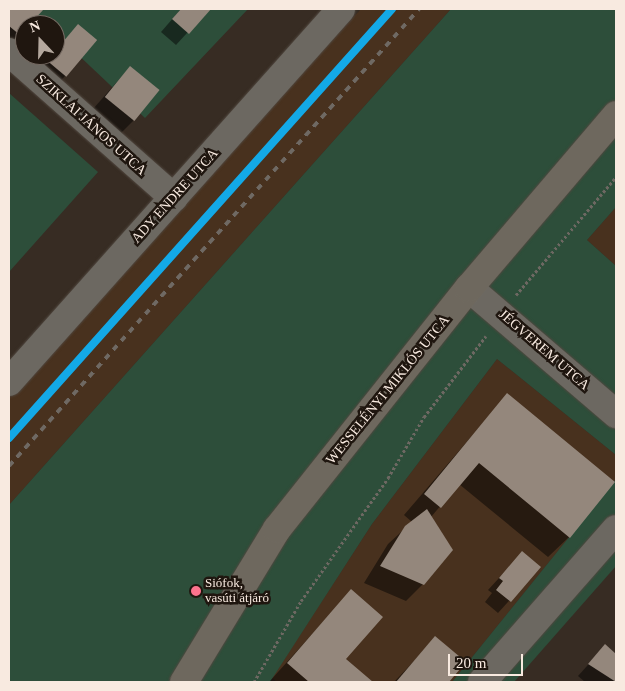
<!DOCTYPE html>
<html>
<head>
<meta charset="utf-8">
<style>
	body { margin:0 }
	#map { position:relative; width:625px; height:691px; overflow:hidden; background:#372c23; font-family:Georgia,serif }
	div>[style] { position:absolute }
	[style*='--x'] { left:calc(var(--x)*1px); top:calc(var(--y)*1px); width:calc(var(--w)*1px); rotate:calc(var(--a)*1deg) }
	.built>* { inset:0; background:#48311e }
	.green>* { inset:0; background:#2d4e3a }
	.shadow>* { inset:0; background:#0007 }
	.building>* { inset:0; background:#94877c; transform-origin:0 0 }
	.path>* { height:3px; margin-top:-1.5px; transform-origin:0; background:repeating-linear-gradient(90deg,#6d6862 0 2.5px,transparent 0 5px) }
	.roads { filter:drop-shadow(0 0 1px #50473f) drop-shadow(0 0 1px #50473f) }
	.minor>* { height:28px; margin:-14px; padding:0 14px; transform-origin:14px; border-radius:14px; background:#6c6861 }
	.major>* { height:28px; margin:-14px; padding:0 14px; transform-origin:14px; border-radius:14px; background:#6e685e }
	.rail>* { height:4px; margin-top:-2px; transform-origin:0; background:repeating-linear-gradient(90deg,#6f6963 0 6px,transparent 0 12px) }
	.rail-1>* { height:8px; margin:-4px; padding:0 4px; transform-origin:4px; border-radius:4px; background:#13a9e7 }
	.dots>* { width:14px; height:14px; translate:-50% -50%; box-sizing:border-box; border:2px solid #1f160f; border-radius:50% }
	span { translate:-50% -50%; white-space:nowrap; text-align:center; line-height:1.15; -webkit-text-stroke:5px #1f160f; paint-order:stroke }
	.bus-label { font-size:13px; color:#f8eae0 }
	.left { translate:0 -50%; text-align:left }
	.street-label { font-size:14px; color:#f8eae0 }
	.frame { position:absolute; inset:0; border:10px solid #f8eae0; pointer-events:none }
	.north { position:absolute; left:15px; top:15px; width:50px; height:50px; box-sizing:border-box; background:#1f160f; border:1px solid #766b63; border-radius:50%; rotate:339deg; font-size:14px; font-weight:700; line-height:20px; text-align:center; color:#f8eae0 }
	.north::after { content:''; display:block; margin:auto; width:18px; height:22px; background:#b4a89e; clip-path:polygon(50% 0,100% 100%,50% 72%,0 100%) }
	.scale { position:absolute; left:448px; top:654px; width:75px; height:22px; box-sizing:border-box; border:2px solid #f8eae0; border-top:0; padding-left:6px; font-size:15px; line-height:18px; white-space:nowrap; color:#f8eae0; -webkit-text-stroke:4px #1f160f; paint-order:stroke }
</style>
</head>
<body>
<div id="map">
	<div class="built">
		<i style="clip-path:polygon(361px 9px,451px 9px,9px 505px,9px 390px)"></i>
		<i style="clip-path:polygon(616px 207px,616px 266px,587px 240px)"></i>
		<i style="clip-path:polygon(497px 359px,616px 455px,616px 479px,452px 682px,277px 682px,272px 678px,372px 524px)"></i>
	</div>
	<div class="green">
		<i style="clip-path:polygon(29px 9px,248px 9px,145px 118px,55px 33px,55px 25px,46px 25px)"></i>
		<i style="clip-path:polygon(451px 9px,616px 9px,616px 207px,587px 240px,616px 266px,616px 455px,497px 359px,372px 524px,270px 682px,9px 682px,9px 505px)"></i>
		<i style="clip-path:polygon(9px 93px,98px 172px,9px 272px)"></i>
		<i style="clip-path:polygon(616px 479px,616px 566px,514px 682px,452px 682px)"></i>
	</div>
	<div class="shadow">
		<i style="clip-path:polygon(9px 9px,42px 9px,9px 45px)"></i>
		<i style="clip-path:polygon(181px 9px,209px 9px,176px 45px,161px 32px)"></i>
		<i style="clip-path:polygon(78px 26px,65px 76px,54px 88px,36px 73px)"></i>
		<i style="clip-path:polygon(130px 67px,133px 121px,121px 133px,93px 109px)"></i>
		<i style="clip-path:polygon(507px 395px,569px 537px,548px 557px,459px 484px,431px 517px,423px 584px,406px 601px,364px 583px,388px 544px,412px 522px,404px 515px)"></i>
		<i style="clip-path:polygon(511px 565px,539px 568px,498px 613px,485px 602px,492px 593px,488px 590px)"></i>
		<i style="clip-path:polygon(351px 591px,344px 659px,371px 682px,269px 682px)"></i>
		<i style="clip-path:polygon(436px 638px,464px 663px,447px 682px,394px 682px)"></i>
		<i style="clip-path:polygon(605px 646px,616px 655px,616px 682px,585px 682px,578px 676px)"></i>
	</div>
	<div class="building">
		<i style="clip-path:polygon(9px 9px,44px 9px,20px 35px,9px 26px)"></i>
		<i style="clip-path:polygon(181px 9px,211px 9px,189px 34px,172px 19px)"></i>
		<i style="left:78px;top:24px;width:25px;height:48px;rotate:40deg"></i>
		<i style="left:130px;top:66px;width:38px;height:40px;rotate:39deg"></i>
		<i style="clip-path:polygon(507px 393px,615px 482px,570px 538px,479px 463px,441px 508px,424px 494px)"></i>
		<i style="clip-path:polygon(427px 509px,453px 550px,424px 585px,380px 566px,405px 526px)"></i>
		<i style="clip-path:polygon(522px 551px,541px 567px,511px 602px,496px 590px,503px 581px,499px 578px)"></i>
		<i style="clip-path:polygon(351px 589px,383px 617px,346px 659px,373px 682px,309px 682px,287px 663px)"></i>
		<i style="clip-path:polygon(435px 636px,466px 662px,449px 682px,396px 682px)"></i>
		<i style="clip-path:polygon(605px 644px,616px 654px,616px 682px,588px 664px)"></i>
	</div>
	<div class="path">
		<i style="--x:516;--y:295;--w:155;--a:-49.7"></i>
		<i style="--x:254;--y:682;--w:94;--a:-59.9"></i>
		<i style="--x:301;--y:601;--w:151;--a:-54.7"></i>
		<i style="--x:388;--y:478;--w:71;--a:-59.5"></i>
		<i style="--x:424;--y:417;--w:102;--a:-52.6"></i>
	</div>
	<div class="roads">
		<div class="minor">
			<i style="--x:9;--y:52;--w:220;--a:41.5"></i>
			<i style="--x:469;--y:288;--w:194;--a:40.6"></i>
			<i style="--x:9;--y:382;--w:499;--a:-48.3"></i>
			<i style="--x:482;--y:682;--w:203;--a:-48.8"></i>
		</div>
		<div class="major">
			<i style="--x:184;--y:682;--w:179;--a:-58.7"></i>
			<i style="--x:277;--y:529;--w:308;--a:-51.5"></i>
			<i style="--x:469;--y:288;--w:227;--a:-49.6"></i>
		</div>
	</div>
	<div class="rail">
		<i style="--x:9;--y:466;--w:614;--a:-48.1"></i>
	</div>
	<div class="rail-1">
		<i style="--x:9;--y:438;--w:575;--a:-48.24"></i>
	</div>
	<div class="dots">
		<i style="left:196px;top:591px;background:#fc738d"></i>
	</div>
	<div class="bus-label">
		<span class="left" style="left:205px;top:591px">Siófok,<br>vasúti átjáró</span>
	</div>
	<div class="street-label">
		<span style="left:91px;top:125px;rotate:42deg">SZIKLAI JÁNOS UTCA</span>
		<span style="left:175px;top:196px;rotate:-48deg">ADY ENDRE UTCA</span>
		<span style="left:544px;top:350px;rotate:41deg">JÉGVEREM UTCA</span>
		<span style="left:388px;top:390px;rotate:-51deg">WESSELÉNYI MIKLÓS UTCA</span>
	</div>
	<div class="frame"></div>
	<div class="north">N</div>
	<div class="scale">20 m</div>
</div>
</body>
</html>
